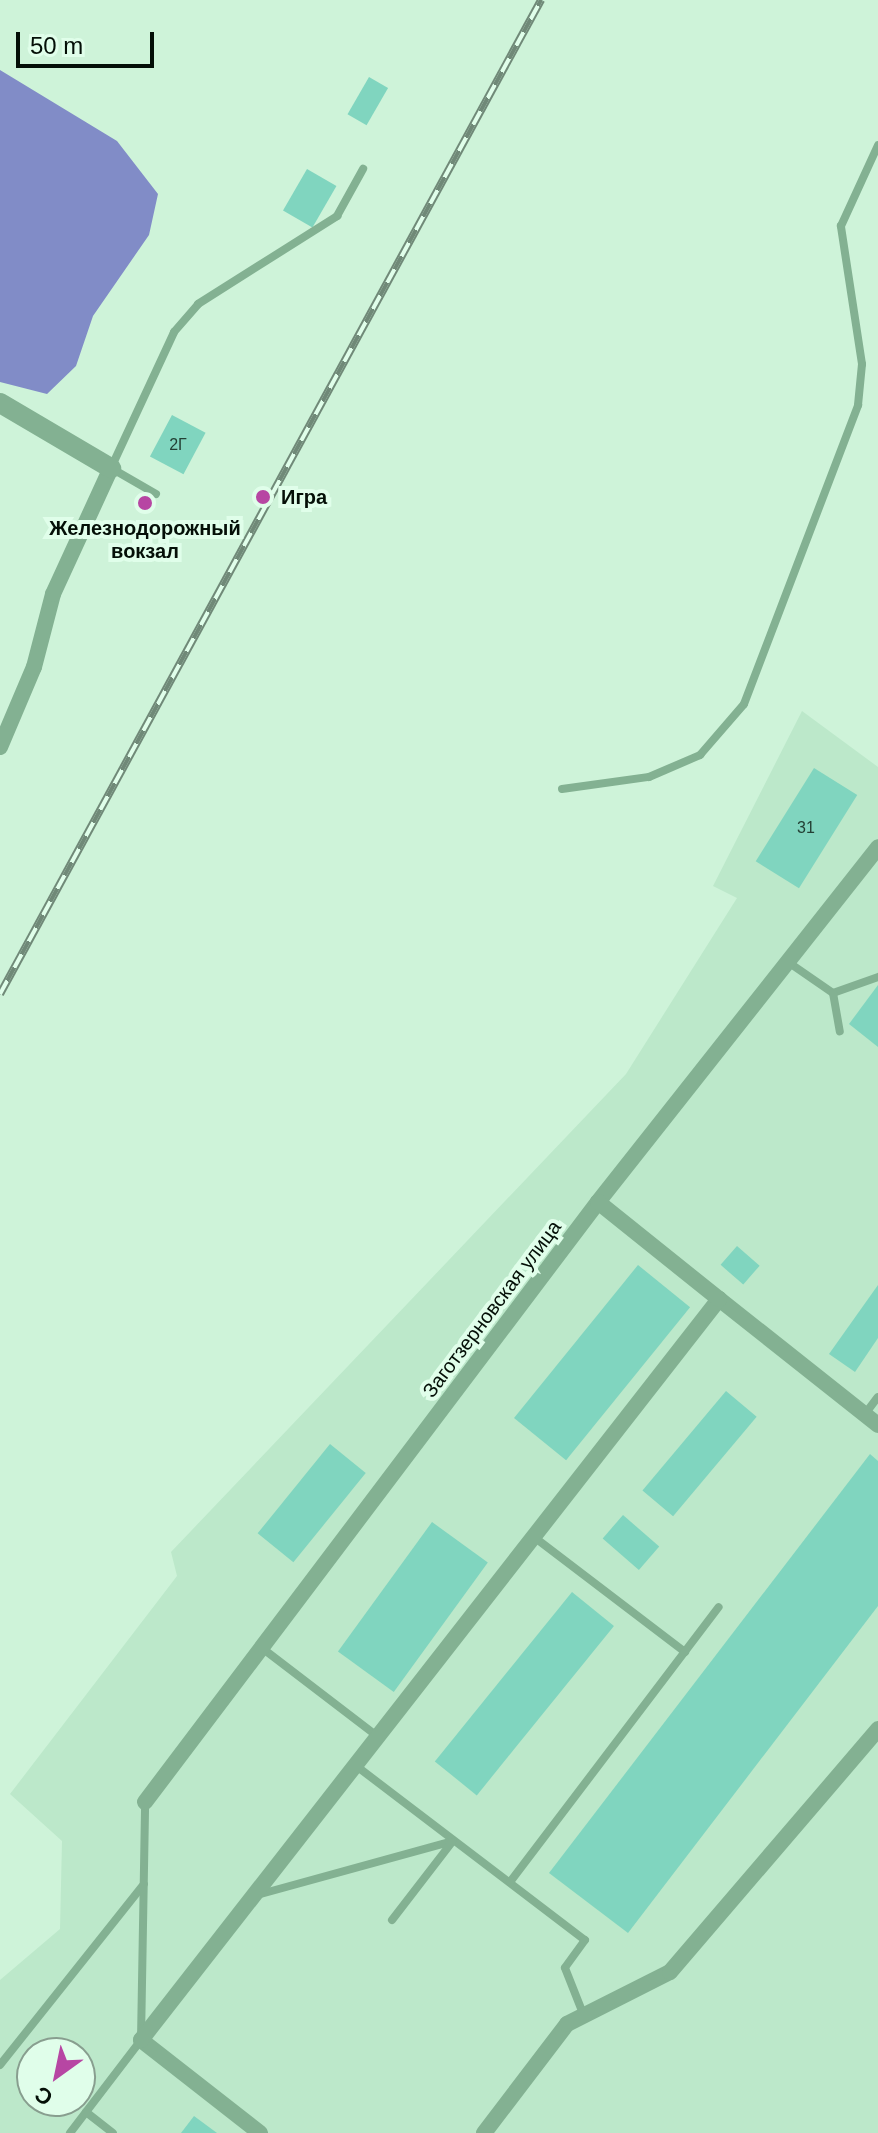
<!DOCTYPE html>
<html>
<head>
<meta charset="utf-8">
<style>
	body { margin:0 }
	#map { position:relative; width:878px; height:2133px; overflow:hidden; background:#cef3d9; font-family:Helvetica,sans-serif }
	div>[style] { position:absolute }
	[style*='--x'] { left:calc(var(--x)*1px); top:calc(var(--y)*1px); width:calc(var(--w)*1px); rotate:calc(var(--a)*1deg) }
	.built>* { inset:0; background:#bce8ca }
	.water>* { inset:0; background:#818cc7 }
	.building>* { inset:0; background:#80d5bf; transform-origin:0 0 }
	.service>* { height:8px; margin:-4px; padding:0 4px; transform-origin:4px; border-radius:4px; background:#83b192 }
	.minor>* { height:16px; margin:-8px; padding:0 8px; transform-origin:8px; border-radius:8px; background:#83b192 }
	.tertiary>* { height:20px; margin:-10px; padding:0 10px; transform-origin:10px; border-radius:10px; background:#83b192 }
	.rail>* { height:8px; margin-top:-4px; transform-origin:0; background:repeating-linear-gradient(90deg,#e0feea 0 15px,#708978 0 30px); box-sizing:border-box; border-block:2px solid #708978 }
	.dots>* { width:22px; height:22px; translate:-50% -50%; box-sizing:border-box; border:4px solid #e0feea; border-radius:50% }
	span { translate:-50% -50%; white-space:nowrap; text-align:center; line-height:1.15; -webkit-text-stroke:8px #e0feea; paint-order:stroke }
	.number-label { font-size:16px; color:#234035 }
	.number-label span { -webkit-text-stroke-width:0 }
	.poi-label { font-size:20px; color:#040f07; font-weight:700 }
	.left { translate:0 -50%; text-align:left }
	.street-label { font-size:20px; color:#040f07 }
	.north { position:absolute; left:16px; top:2037px; width:80px; height:80px; box-sizing:border-box; background:#e0feea; border:2px solid #889e8f; border-radius:50%; rotate:213deg; font-size:22px; font-weight:700; line-height:32px; text-align:center; color:#040f07 }
	.north::after { content:''; display:block; margin:auto; width:28px; height:36px; background:#b746a3; clip-path:polygon(50% 0,100% 100%,50% 72%,0 100%) }
	.scale { position:absolute; left:16px; top:32px; width:138px; height:36px; box-sizing:border-box; border:4px solid #040f07; border-top:0; padding-left:10px; font-size:24px; line-height:28px; white-space:nowrap; color:#040f07; -webkit-text-stroke:6px #e0feea; paint-order:stroke }
</style>
</head>
<body>
<div id="map">
	<div class="built">
		<i style="clip-path:polygon(evenodd,802px 711px,878px 767px,878px 2133px,0 2133px,0 1980px,60px 1929px,62px 1841px,10px 1794px,177px 1576px,171px 1552px,626px 1074px,737px 898px,713px 886px,802px 711px,32px 2053px,80px 2053px,80px 2101px,32px 2101px,32px 2053px)"></i>
	</div>
	<div class="water">
		<i style="clip-path:polygon(0 70px,117px 141px,158px 194px,149px 235px,93px 316px,76px 366px,47px 394px,0 382px)"></i>
	</div>
	<div class="building">
		<i style="left:369px;top:77px;width:22px;height:43px;rotate:30deg"></i>
		<i style="left:307px;top:169px;width:34px;height:48px;rotate:30deg"></i>
		<i style="left:172px;top:415px;width:38px;height:47px;rotate:28deg"></i>
		<i style="left:814px;top:768px;width:51px;height:110px;rotate:32deg"></i>
		<i style="clip-path:polygon(878px 985px,878px 1047px,849px 1024px)"></i>
		<i style="left:737px;top:1246px;width:30px;height:25px;rotate:41deg"></i>
		<i style="left:638px;top:1265px;width:67px;height:197px;rotate:39deg"></i>
		<i style="clip-path:polygon(878px 1285px,878px 1338px,855px 1372px,829px 1354px)"></i>
		<i style="left:726px;top:1391px;width:40px;height:130px;rotate:40deg"></i>
		<i style="left:330px;top:1444px;width:46px;height:115px;rotate:39deg"></i>
		<i style="clip-path:polygon(870px 1454px,878px 1461px,878px 1606px,628px 1933px,549px 1873px)"></i>
		<i style="left:623px;top:1515px;width:48px;height:31px;rotate:41deg"></i>
		<i style="left:432px;top:1522px;width:69px;height:160px;rotate:36deg"></i>
		<i style="left:572px;top:1592px;width:54px;height:218px;rotate:39deg"></i>
		<i style="clip-path:polygon(194px 2116px,217px 2133px,181px 2133px)"></i>
	</div>
	<div class="service">
		<i style="--x:156;--y:494;--w:52;--a:-150"></i>
		<i style="--x:111;--y:468;--w:150;--a:-65.1"></i>
		<i style="--x:174;--y:332;--w:37;--a:-49"></i>
		<i style="--x:198;--y:304;--w:165;--a:-32.3"></i>
		<i style="--x:337;--y:216;--w:54;--a:-61"></i>
		<i style="--x:562;--y:789;--w:88;--a:-7.9"></i>
		<i style="--x:649;--y:777;--w:56;--a:-23.3"></i>
		<i style="--x:700;--y:755;--w:67;--a:-49.2"></i>
		<i style="--x:744;--y:704;--w:320;--a:-69.1"></i>
		<i style="--x:858;--y:405;--w:41;--a:-84.4"></i>
		<i style="--x:862;--y:364;--w:140;--a:-98.7"></i>
		<i style="--x:841;--y:226;--w:89;--a:-65.4"></i>
		<i style="--x:788;--y:962;--w:55;--a:34.6"></i>
		<i style="--x:833;--y:993;--w:48;--a:-19.6"></i>
		<i style="--x:833;--y:993;--w:39;--a:80"></i>
		<i style="--x:865;--y:1414;--w:21;--a:-53"></i>
		<i style="--x:534;--y:1537;--w:190;--a:37.3"></i>
		<i style="--x:262;--y:1648;--w:145;--a:37.4"></i>
		<i style="--x:355;--y:1765;--w:289;--a:37.3"></i>
		<i style="--x:585;--y:1940;--w:34;--a:126"></i>
		<i style="--x:565;--y:1968;--w:46;--a:68.4"></i>
		<i style="--x:510;--y:1882;--w:345;--a:-52.8"></i>
		<i style="--x:257;--y:1895;--w:203;--a:-15.4"></i>
		<i style="--x:392;--y:1920;--w:98;--a:-52.4"></i>
		<i style="--x:0;--y:2065;--w:231;--a:-51.5"></i>
		<i style="--x:86;--y:2112;--w:34;--a:38"></i>
		<i style="--x:70;--y:2133;--w:117;--a:-52.6"></i>
		<i style="--x:141;--y:2040;--w:238;--a:-89"></i>
	</div>
	<div class="minor">
		<i style="--x:0;--y:747;--w:87;--a:-67"></i>
		<i style="--x:34;--y:667;--w:75;--a:-75.4"></i>
		<i style="--x:53;--y:594;--w:139;--a:-65.3"></i>
		<i style="--x:719;--y:1299;--w:203;--a:38.4"></i>
		<i style="--x:145;--y:1802;--w:752;--a:-52.95"></i>
		<i style="--x:598;--y:1202;--w:452;--a:-51.7"></i>
		<i style="--x:260;--y:2133;--w:151;--a:-142"></i>
		<i style="--x:141;--y:2040;--w:940;--a:-52.04"></i>
		<i style="--x:719;--y:1299;--w:155;--a:-141.3"></i>
		<i style="--x:484;--y:2133;--w:137;--a:-52.7"></i>
		<i style="--x:567;--y:2024;--w:115;--a:-26.8"></i>
		<i style="--x:670;--y:1972;--w:320;--a:-49.4"></i>
	</div>
	<div class="tertiary">
		<i style="--x:0;--y:403;--w:129;--a:30.4"></i>
	</div>
	<div class="rail">
		<i style="--x:0;--y:994;--w:1132;--a:-61.44"></i>
	</div>
	<div class="dots">
		<i style="left:263px;top:497px;background:#b746a3"></i>
		<i style="left:145px;top:503px;background:#b746a3"></i>
	</div>
	<div class="number-label">
		<span style="left:178px;top:445px">2Г</span>
		<span style="left:806px;top:828px">31</span>
	</div>
	<div class="poi-label">
		<span class="left" style="left:281px;top:497px">Игра</span>
		<span style="left:145px;top:540px">Железнодорожный<br>вокзал</span>
	</div>
	<div class="street-label">
		<span style="left:492px;top:1309px;rotate:-53deg">Заготзерновская улица</span>
	</div>
	<div class="north">С</div>
	<div class="scale">50 m</div>
</div>
</body>
</html>
